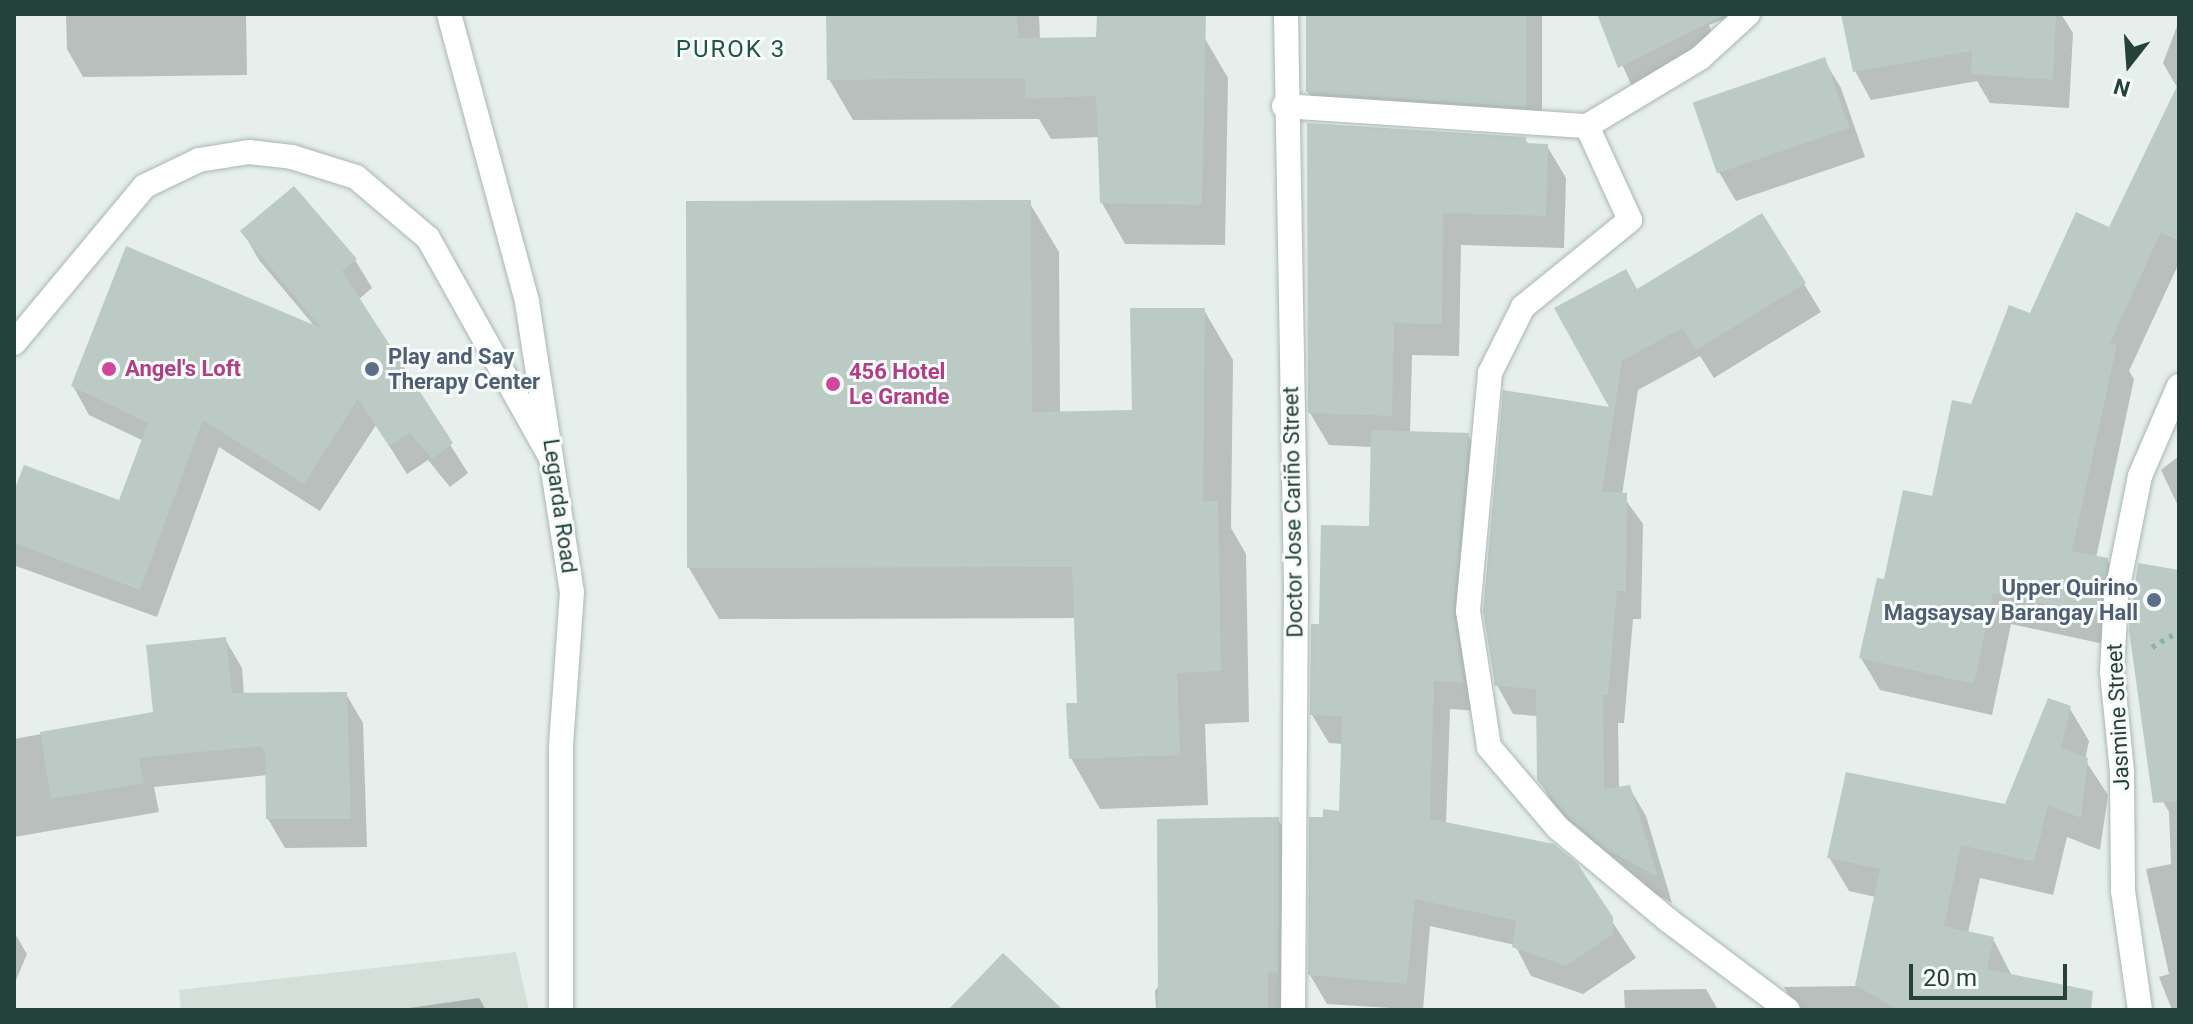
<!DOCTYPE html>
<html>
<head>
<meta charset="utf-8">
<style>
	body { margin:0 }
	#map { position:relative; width:2193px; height:1024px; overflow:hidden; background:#e6efeb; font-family:Roboto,sans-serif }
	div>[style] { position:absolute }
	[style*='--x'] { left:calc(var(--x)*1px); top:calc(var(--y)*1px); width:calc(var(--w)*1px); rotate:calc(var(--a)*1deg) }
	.built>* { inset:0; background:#d4dfda }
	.shadow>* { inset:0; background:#0003 }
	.building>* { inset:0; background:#bbcac4; transform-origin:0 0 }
	.path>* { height:5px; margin-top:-2.5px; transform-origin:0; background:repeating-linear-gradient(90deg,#86b3a5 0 4px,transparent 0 10px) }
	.roads { filter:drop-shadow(0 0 2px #a8b8b2) drop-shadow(0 0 2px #a8b8b2) }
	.minor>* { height:24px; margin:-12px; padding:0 12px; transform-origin:12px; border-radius:12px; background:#fff }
	.secondary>* { height:24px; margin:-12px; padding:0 12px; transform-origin:12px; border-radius:12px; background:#fff }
	.dots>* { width:22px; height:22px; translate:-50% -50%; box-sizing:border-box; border:4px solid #f7fbf9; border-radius:50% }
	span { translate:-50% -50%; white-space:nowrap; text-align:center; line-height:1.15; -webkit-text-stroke:6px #f7fbf9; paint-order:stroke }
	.service-label { font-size:22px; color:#4e5e75; font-weight:700 }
	.left { translate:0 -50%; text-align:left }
	.right { translate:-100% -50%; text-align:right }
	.hotel-label { font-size:22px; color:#b23c85; font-weight:700 }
	.street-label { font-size:22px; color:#24423a }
	.neighbourhood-label { font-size:24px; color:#1f5548; letter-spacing:2px }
	.frame { position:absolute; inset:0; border:16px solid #24423a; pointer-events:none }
	.north { position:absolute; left:2089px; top:24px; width:80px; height:80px; -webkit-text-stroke:6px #f7fbf9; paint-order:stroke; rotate:197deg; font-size:22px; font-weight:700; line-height:32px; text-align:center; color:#24423a }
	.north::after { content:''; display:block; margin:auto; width:28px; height:36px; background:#24423a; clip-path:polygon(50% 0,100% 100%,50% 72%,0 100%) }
	.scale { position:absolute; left:1909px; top:964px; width:158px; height:36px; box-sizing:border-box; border:4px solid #24423a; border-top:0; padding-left:10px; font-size:24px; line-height:28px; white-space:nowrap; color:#24423a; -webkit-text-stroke:6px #f7fbf9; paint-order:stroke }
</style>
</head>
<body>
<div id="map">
	<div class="built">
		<i style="clip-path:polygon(516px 952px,529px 1010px,181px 1010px,179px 990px)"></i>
	</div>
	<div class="shadow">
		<i style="clip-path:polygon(66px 14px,246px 14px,247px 75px,83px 77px,67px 49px)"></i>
		<i style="clip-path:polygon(828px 14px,1039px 14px,1040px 40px,1098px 39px,1099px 14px,1203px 14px,1204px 37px,1228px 78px,1225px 245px,1125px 244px,1102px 203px,1099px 137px,1051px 139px,1039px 119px,853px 120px,829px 79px)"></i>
		<i style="clip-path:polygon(1308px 14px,1542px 14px,1542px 135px,1325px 121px,1308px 92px)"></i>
		<i style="clip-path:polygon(1599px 14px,1737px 14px,1709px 25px,1721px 56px,1636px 95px)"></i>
		<i style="clip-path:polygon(1843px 14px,2061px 14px,2073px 33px,2069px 108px,1990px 103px,1977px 81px,1871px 100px,1855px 71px)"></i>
		<i style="clip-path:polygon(2179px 21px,2179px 263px,2129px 371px,2134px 379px,2096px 558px,2107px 560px,2126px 592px,2118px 647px,2011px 624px,1992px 715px,1880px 690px,1861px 658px,1886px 582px,1933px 498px,1973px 407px,2031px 315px,2110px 230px,2178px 89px,2163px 63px)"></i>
		<i style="clip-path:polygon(1824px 60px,1841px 88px,1865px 157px,1736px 201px,1719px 172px)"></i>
		<i style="clip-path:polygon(1309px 125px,1525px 139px,1529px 145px,1547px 146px,1566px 178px,1564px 248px,1461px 245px,1459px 356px,1412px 355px,1410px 433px,1468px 435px,1485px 464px,1469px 640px,1479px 711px,1450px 709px,1446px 824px,1575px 865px,1636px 958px,1583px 994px,1531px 976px,1515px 945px,1430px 926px,1423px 1010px,1327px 1004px,1310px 975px,1325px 819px,1341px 813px,1343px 744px,1329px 743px,1312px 715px,1321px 626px,1371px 528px,1372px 447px,1329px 445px,1310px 413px)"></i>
		<i style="clip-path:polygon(1029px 202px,1059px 252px,1060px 413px,1134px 412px,1204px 310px,1233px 360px,1231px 528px,1246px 554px,1249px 722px,1205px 724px,1208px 805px,1100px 809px,1071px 758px,1079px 705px,1076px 618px,719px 619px,689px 568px)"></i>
		<i style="clip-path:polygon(243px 232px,355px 260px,372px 288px,358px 300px,468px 473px,450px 487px,428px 460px,407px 474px,376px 425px,320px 511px,219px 447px,157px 617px,16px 566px,14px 497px,120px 503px,144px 441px,89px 415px,73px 386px,316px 328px,259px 260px)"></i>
		<i style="clip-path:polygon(1804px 284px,1821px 312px,1714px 378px,1700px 356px,1638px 390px,1622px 495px,1643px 524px,1641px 619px,1633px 619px,1624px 723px,1618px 723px,1619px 788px,1629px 787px,1646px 816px,1672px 903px,1624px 877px,1556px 809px,1539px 780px,1538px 716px,1513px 714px,1497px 685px,1613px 409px,1557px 309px,1637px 292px)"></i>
		<i style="clip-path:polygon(2179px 456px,2179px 508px,2161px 470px)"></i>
		<i style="clip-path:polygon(2179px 615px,2179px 1010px,2172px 1010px,2159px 977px,2169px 974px,2146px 869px,2171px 864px,2169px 812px,2153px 784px)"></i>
		<i style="clip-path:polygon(225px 639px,242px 668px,244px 695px,346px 694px,363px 723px,367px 847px,285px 848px,268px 819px,267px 775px,154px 787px,159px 812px,14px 837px,14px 739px,155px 713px)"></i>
		<i style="clip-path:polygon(2069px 707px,2089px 741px,2085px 760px,2108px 795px,2100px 850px,2067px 837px,2053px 895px,1980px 878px,1968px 933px,1993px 939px,2012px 976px,2062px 1010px,1797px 1010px,1784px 987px,1857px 986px,1876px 897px,1849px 891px,1829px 857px,2006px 806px)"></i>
		<i style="clip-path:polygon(1278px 819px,1298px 854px,1297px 1010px,1156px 1010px,1155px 991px)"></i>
		<i style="clip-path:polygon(14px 932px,27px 954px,14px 985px)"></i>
		<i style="clip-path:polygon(1706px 989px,1718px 1010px,1625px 1010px,1624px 990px)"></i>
		<i style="clip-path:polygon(479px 998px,486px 1010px,395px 1010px)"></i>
	</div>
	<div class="building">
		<i style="clip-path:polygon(826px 14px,1017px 14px,1018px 38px,1096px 37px,1097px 14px,1206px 14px,1202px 205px,1100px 203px,1096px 96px,1025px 99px,1025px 78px,827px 80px)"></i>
		<i style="clip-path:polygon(1306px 14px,1526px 14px,1526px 107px,1306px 92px)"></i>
		<i style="clip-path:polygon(1597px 14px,1726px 14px,1618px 68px)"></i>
		<i style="clip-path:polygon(1841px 14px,2056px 14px,2053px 80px,1971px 74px,1972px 51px,1853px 72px)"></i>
		<i style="left:1825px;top:57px;width:75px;height:140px;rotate:71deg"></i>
		<i style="clip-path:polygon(2179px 82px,2179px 241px,2161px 232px,2110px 343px,2117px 345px,2072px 551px,2108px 558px,2100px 616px,1993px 593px,1974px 684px,1859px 658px,1877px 578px,1884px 579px,1903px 490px,1932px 496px,1952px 400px,1971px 404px,2009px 305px,2030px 313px,2076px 212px,2109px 227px)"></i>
		<i style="clip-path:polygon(1307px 123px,1526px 137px,1526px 143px,1548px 144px,1546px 216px,1443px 213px,1442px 324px,1394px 323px,1392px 416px,1308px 413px)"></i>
		<i style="clip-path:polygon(294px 186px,357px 259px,342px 271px,453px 443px,432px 459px,410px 433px,389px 446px,358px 399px,304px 484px,203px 420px,140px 590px,14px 543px,14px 491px,24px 465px,119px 500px,148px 423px,71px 386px,126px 246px,321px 328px,240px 231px)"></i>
		<i style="clip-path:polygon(1031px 200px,1032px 412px,1132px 410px,1130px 308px,1205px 308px,1203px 501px,1218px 501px,1221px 671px,1177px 673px,1180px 755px,1069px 759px,1066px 703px,1077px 703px,1072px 567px,687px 568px,686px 201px)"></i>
		<i style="clip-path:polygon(1762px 213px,1806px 283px,1696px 350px,1682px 328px,1622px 361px,1602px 492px,1627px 493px,1626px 591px,1617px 591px,1608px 695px,1603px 695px,1604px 789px,1630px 785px,1658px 877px,1605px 848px,1569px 817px,1537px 780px,1536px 689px,1495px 686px,1483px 611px,1503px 390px,1609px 407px,1554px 308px,1626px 269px,1637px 289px)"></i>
		<i style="clip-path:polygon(1371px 430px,1469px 433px,1453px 610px,1464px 683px,1434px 681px,1430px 819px,1554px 844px,1577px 863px,1613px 917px,1613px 934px,1566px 966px,1512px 947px,1516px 921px,1415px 899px,1407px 984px,1308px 975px,1309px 817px,1323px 817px,1323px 809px,1339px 811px,1342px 716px,1310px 715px,1311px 624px,1319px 624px,1321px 525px,1369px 526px)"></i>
		<i style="clip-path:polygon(2138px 563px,2179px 570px,2179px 801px,2153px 803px,2129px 630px)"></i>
		<i style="clip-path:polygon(226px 637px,232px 693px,347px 692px,351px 819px,266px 819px,265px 751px,260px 746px,139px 758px,144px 783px,51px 799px,40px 732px,153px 712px,146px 645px)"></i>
		<i style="clip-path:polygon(2048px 698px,2071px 706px,2061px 748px,2088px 758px,2081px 818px,2048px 805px,2034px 862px,1961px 845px,1944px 926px,1994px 937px,1987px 969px,2093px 991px,2091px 1010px,1899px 1010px,1855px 985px,1880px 869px,1827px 858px,1846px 772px,2005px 804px)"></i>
		<i style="clip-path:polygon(1279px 817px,1278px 973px,1268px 972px,1268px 1010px,1158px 1010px,1157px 819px)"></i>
		<i style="clip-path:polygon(1003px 953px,1063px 1010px,948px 1010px)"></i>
	</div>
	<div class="path">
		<i style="--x:2152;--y:647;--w:31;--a:-31"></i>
	</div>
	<div class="roads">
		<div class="minor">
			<i style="--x:1286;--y:14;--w:573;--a:89"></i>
			<i style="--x:1296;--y:587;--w:423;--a:90.4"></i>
			<i style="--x:1284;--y:106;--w:304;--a:3.8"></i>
			<i style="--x:1587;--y:126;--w:132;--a:-31"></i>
			<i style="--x:1700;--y:58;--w:65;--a:-42.5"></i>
			<i style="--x:1587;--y:126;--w:103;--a:65.4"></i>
			<i style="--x:1630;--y:220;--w:138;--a:140.9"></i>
			<i style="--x:1523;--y:307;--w:74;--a:116.6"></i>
			<i style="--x:1490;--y:373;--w:239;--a:95.3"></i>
			<i style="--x:1468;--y:611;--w:138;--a:81.2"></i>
			<i style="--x:1489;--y:747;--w:106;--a:49.6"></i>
			<i style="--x:1558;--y:828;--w:143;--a:39.9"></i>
			<i style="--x:1668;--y:920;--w:150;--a:36.9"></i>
			<i style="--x:14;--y:343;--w:204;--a:-50.2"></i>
			<i style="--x:145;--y:186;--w:60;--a:-25.7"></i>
			<i style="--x:199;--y:160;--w:51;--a:-9.1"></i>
			<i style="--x:249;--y:152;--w:43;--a:6.6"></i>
			<i style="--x:292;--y:157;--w:67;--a:17.4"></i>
			<i style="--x:356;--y:177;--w:94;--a:40.3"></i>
			<i style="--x:428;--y:238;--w:250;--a:60.8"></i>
			<i style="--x:2140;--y:1010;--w:120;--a:-98.1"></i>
			<i style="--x:2123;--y:891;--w:119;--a:-90.5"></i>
			<i style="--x:2122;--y:772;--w:101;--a:-95.7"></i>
			<i style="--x:2112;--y:671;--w:75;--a:-86.9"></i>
			<i style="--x:2116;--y:596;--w:122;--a:-78.7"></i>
			<i style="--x:2140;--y:476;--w:98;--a:-66.6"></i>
		</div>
		<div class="secondary">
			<i style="--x:449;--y:14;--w:298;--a:74.8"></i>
			<i style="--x:527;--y:302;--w:293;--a:81.2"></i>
			<i style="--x:572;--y:592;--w:154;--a:94.1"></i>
			<i style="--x:561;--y:746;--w:264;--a:90"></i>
		</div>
	</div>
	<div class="dots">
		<i style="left:109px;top:369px;background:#d1479c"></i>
		<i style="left:372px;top:369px;background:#5c6f8a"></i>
		<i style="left:833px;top:384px;background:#d1479c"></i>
		<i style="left:2154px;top:600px;background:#5c6f8a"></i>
	</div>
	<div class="service-label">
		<span class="left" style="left:388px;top:369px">Play and Say<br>Therapy Center</span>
		<span class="right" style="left:2138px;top:600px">Upper Quirino<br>Magsaysay Barangay Hall</span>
	</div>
	<div class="hotel-label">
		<span class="left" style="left:125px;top:369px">Angel's Loft</span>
		<span class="left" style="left:849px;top:384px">456 Hotel<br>Le Grande</span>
	</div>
	<div class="street-label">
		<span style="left:560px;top:506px;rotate:82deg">Legarda Road</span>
		<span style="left:1293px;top:512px;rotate:-91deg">Doctor Jose Cariño Street</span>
		<span style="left:2118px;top:717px;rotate:-93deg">Jasmine Street</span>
	</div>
	<div class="neighbourhood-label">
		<span style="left:731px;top:50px">PUROK 3</span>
	</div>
	<div class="frame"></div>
	<div class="north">N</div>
	<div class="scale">20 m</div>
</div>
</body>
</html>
